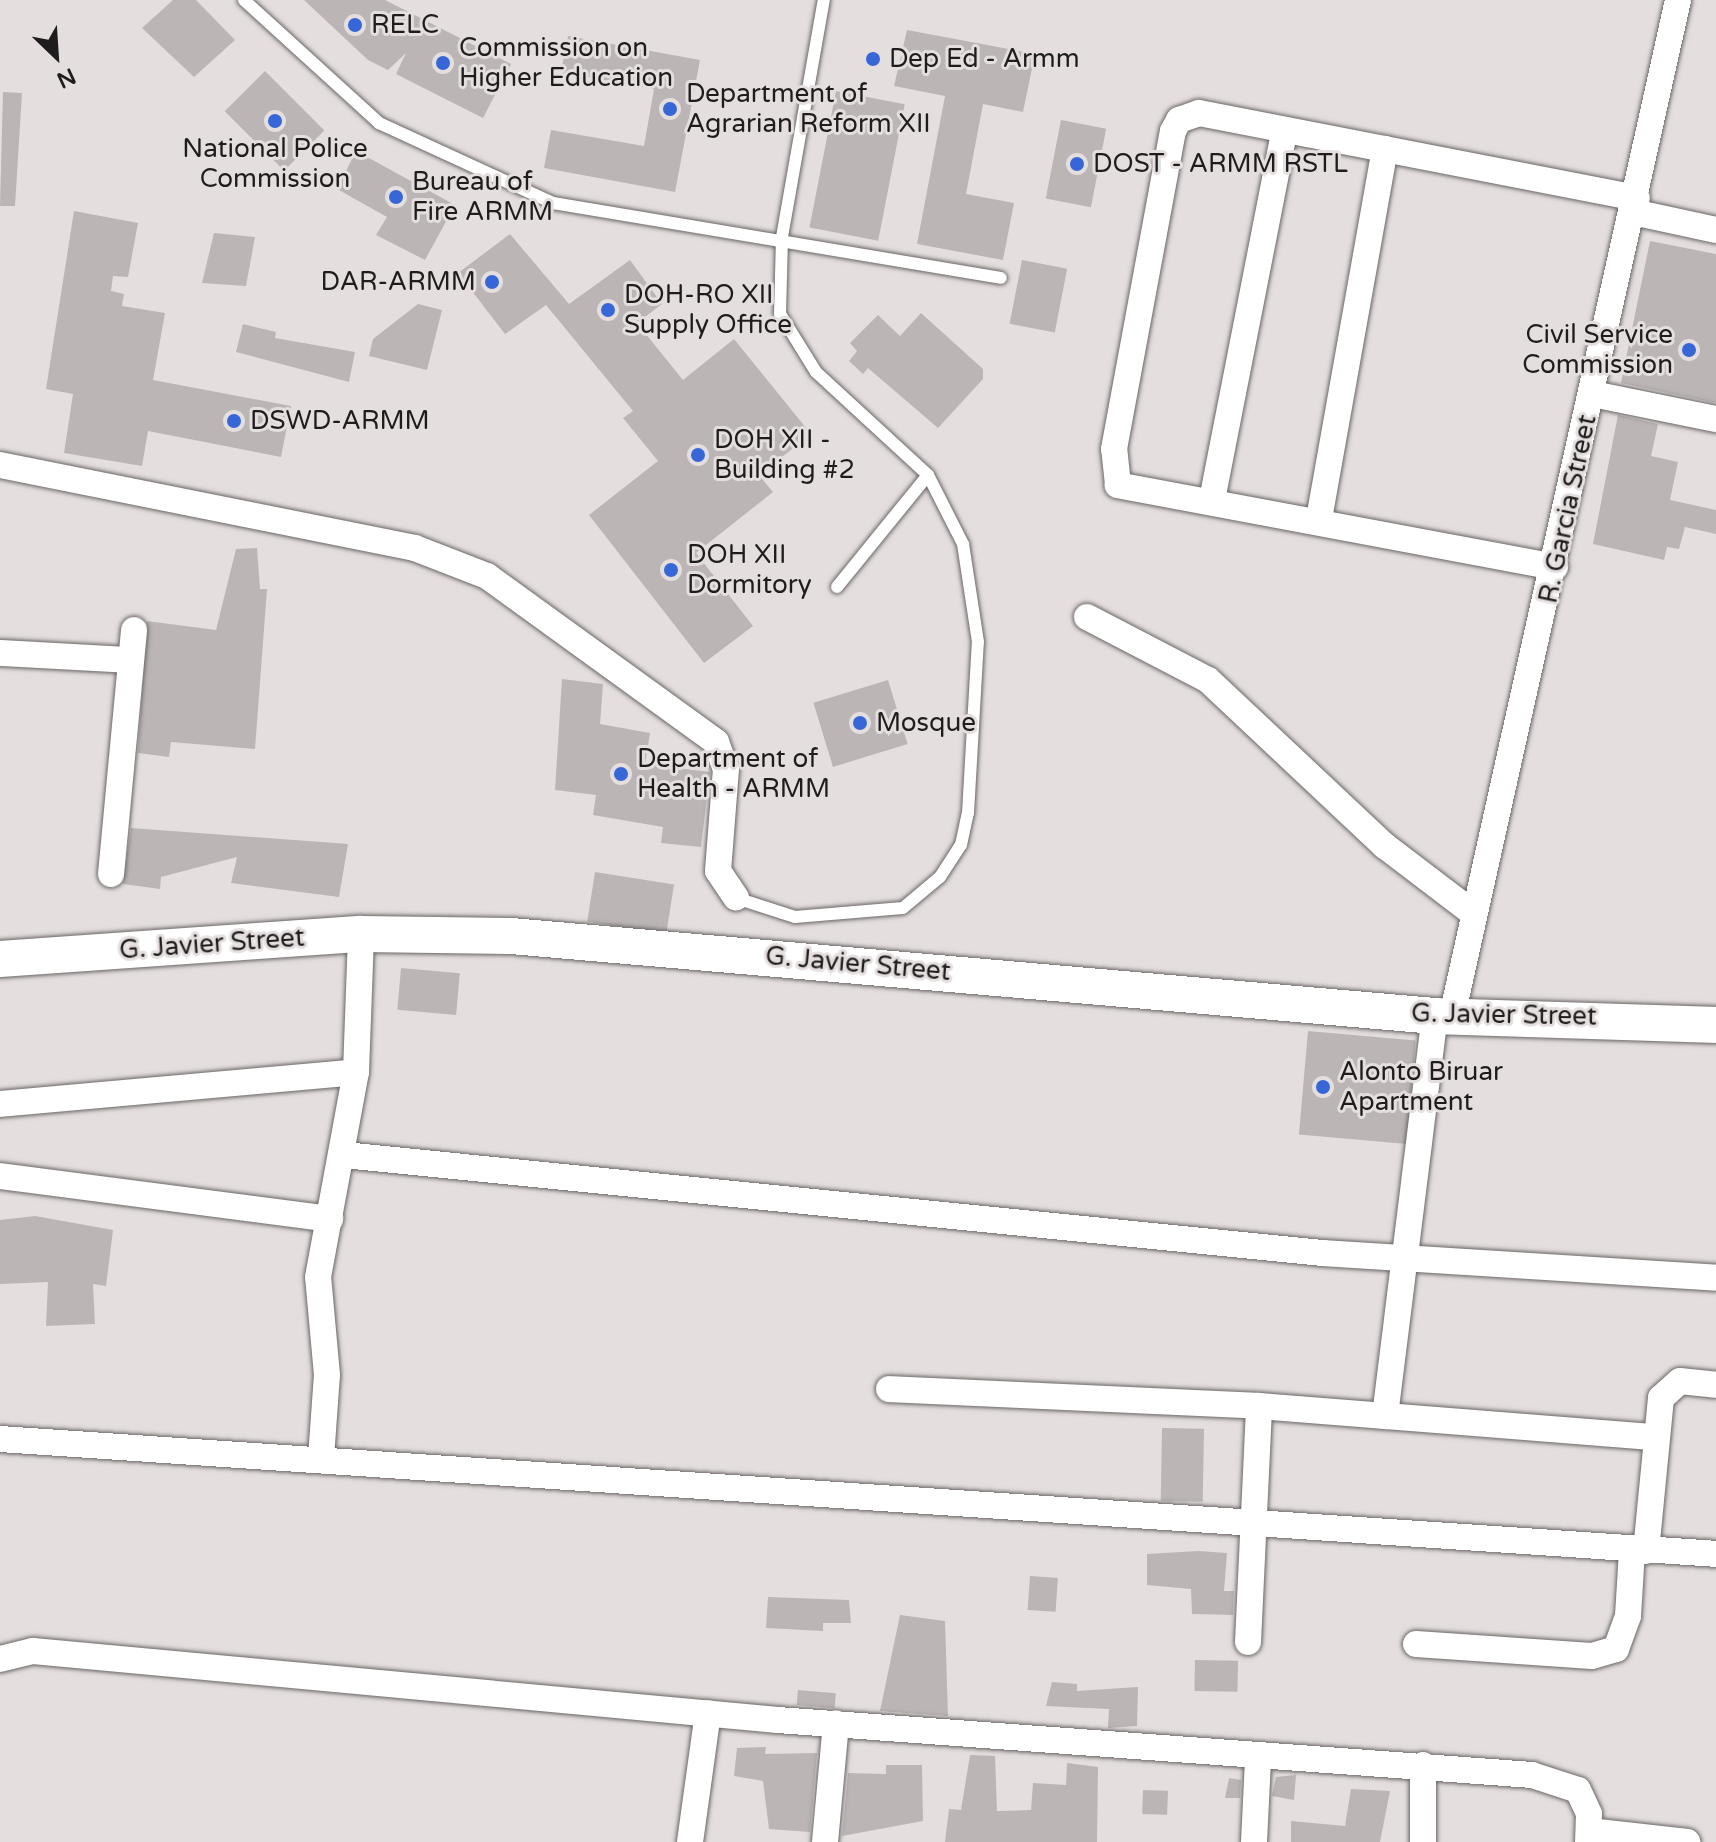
<!DOCTYPE html>
<html>
<head>
<meta charset="utf-8">
<style>
	body { margin:0 }
	#map { position:relative; width:1716px; height:1842px; overflow:hidden; background:#e4dfde; font-family:"Varela Round",sans-serif }
	div>[style] { position:absolute }
	[style*='--x'] { left:calc(var(--x)*1px); top:calc(var(--y)*1px); width:calc(var(--w)*1px); rotate:calc(var(--a)*1deg) }
	.building>* { inset:0; background:#bbb6b5; transform-origin:0 0 }
	.roads { filter:drop-shadow(0 0 2px #6a6665) drop-shadow(0 0 2px #6a6665) }
	.lane>* { height:12px; margin:-6px; padding:0 6px; transform-origin:6px; border-radius:6px; background:#fff }
	.street>* { height:26px; margin:-13px; padding:0 13px; transform-origin:13px; border-radius:13px; background:#fff }
	.secondary>* { height:36px; margin:-18px; padding:0 18px; transform-origin:18px; border-radius:18px; background:#fff }
	.dots>* { width:22px; height:22px; translate:-50% -50%; box-sizing:border-box; border:4px solid #e4dfde; border-radius:50% }
	span { translate:-50% -50%; white-space:nowrap; text-align:center; line-height:1.15; -webkit-text-stroke:6px #e4dfde; paint-order:stroke }
	.poi-label { font-size:26px; color:#1e1c1c }
	.left { translate:0 -50%; text-align:left }
	.right { translate:-100% -50%; text-align:right }
	.street-label { font-size:26px; color:#1e1c1c }
	.north { position:absolute; left:16px; top:16px; width:80px; height:80px; -webkit-text-stroke:6px #e4dfde; paint-order:stroke; rotate:155deg; font-size:22px; font-weight:700; line-height:32px; text-align:center; color:#1e1c1c }
	.north::after { content:''; display:block; margin:auto; width:28px; height:36px; background:#1e1c1c; clip-path:polygon(50% 0,100% 100%,50% 72%,0 100%) }
</style>
</head>
<body>
<div id="map">
	<div class="building">
		<i style="clip-path:polygon(173px 0,196px 0,235px 40px,194px 77px,142px 28px)"></i>
		<i style="clip-path:polygon(304px 0,385px 0,511px 64px,483px 118px,396px 74px,406px 53px,388px 70px,368px 60px)"></i>
		<i style="clip-path:polygon(907px 30px,1035px 54px,1023px 112px,983px 104px,966px 194px,1014px 203px,1003px 260px,917px 244px,945px 96px,894px 86px)"></i>
		<i style="clip-path:polygon(568px 36px,700px 60px,675px 192px,544px 168px,551px 130px,644px 146px,654px 89px,561px 72px)"></i>
		<i style="left:265px;top:71px;width:84px;height:57px;rotate:45deg"></i>
		<i style="left:836px;top:91px;width:70px;height:139px;rotate:11deg"></i>
		<i style="clip-path:polygon(3px 92px,22px 93px,15px 206px,0 206px)"></i>
		<i style="left:1061px;top:120px;width:46px;height:80px;rotate:11deg"></i>
		<i style="clip-path:polygon(356px 151px,455px 205px,425px 260px,376px 235px,387px 217px,337px 189px)"></i>
		<i style="clip-path:polygon(74px 211px,138px 223px,128px 277px,113px 276px,111px 291px,124px 294px,122px 306px,165px 313px,153px 380px,291px 406px,281px 457px,148px 431px,142px 466px,64px 453px,73px 394px,46px 389px)"></i>
		<i style="clip-path:polygon(214px 233px,255px 237px,246px 286px,202px 283px)"></i>
		<i style="clip-path:polygon(510px 234px,569px 304px,630px 260px,662px 304px,637px 323px,683px 380px,734px 339px,811px 434px,759px 475px,773px 492px,696px 553px,753px 626px,704px 663px,589px 515px,658px 461px,623px 418px,633px 411px,546px 305px,505px 334px,458px 273px)"></i>
		<i style="clip-path:polygon(1650px 241px,1716px 254px,1716px 403px,1621px 383px)"></i>
		<i style="left:1022px;top:260px;width:46px;height:65px;rotate:11deg"></i>
		<i style="clip-path:polygon(418px 304px,442px 310px,427px 370px,369px 356px,373px 339px)"></i>
		<i style="clip-path:polygon(921px 313px,983px 369px,983px 379px,938px 428px,868px 368px,863px 374px,849px 361px,857px 351px,850px 343px,878px 315px,900px 336px)"></i>
		<i style="clip-path:polygon(243px 324px,276px 332px,275px 338px,355px 352px,349px 382px,236px 352px)"></i>
		<i style="clip-path:polygon(1618px 415px,1658px 424px,1651px 456px,1678px 462px,1670px 500px,1716px 510px,1716px 534px,1685px 527px,1679px 549px,1667px 547px,1664px 560px,1593px 544px)"></i>
		<i style="clip-path:polygon(257px 548px,260px 589px,267px 589px,255px 749px,171px 742px,169px 757px,138px 753px,147px 621px,216px 630px,236px 549px)"></i>
		<i style="clip-path:polygon(562px 679px,603px 684px,600px 724px,650px 733px,645px 764px,710px 772px,701px 847px,661px 843px,663px 827px,593px 815px,596px 795px,555px 790px)"></i>
		<i style="left:888px;top:680px;width:67px;height:78px;rotate:73deg"></i>
		<i style="clip-path:polygon(131px 828px,348px 844px,339px 897px,231px 883px,237px 857px,161px 877px,160px 889px,123px 884px)"></i>
		<i style="left:595px;top:872px;width:80px;height:50px;rotate:9deg"></i>
		<i style="left:401px;top:968px;width:59px;height:42px;rotate:5deg"></i>
		<i style="left:1308px;top:1031px;width:108px;height:104px;rotate:5deg"></i>
		<i style="clip-path:polygon(35px 1216px,113px 1230px,106px 1286px,93px 1284px,95px 1324px,46px 1326px,48px 1282px,0 1284px,0 1220px)"></i>
		<i style="left:1162px;top:1428px;width:42px;height:73px;rotate:1deg"></i>
		<i style="clip-path:polygon(1198px 1551px,1227px 1553px,1224px 1591px,1234px 1591px,1233px 1615px,1192px 1614px,1191px 1589px,1147px 1585px,1147px 1554px)"></i>
		<i style="left:1030px;top:1576px;width:28px;height:34px;rotate:4deg"></i>
		<i style="clip-path:polygon(768px 1597px,849px 1600px,851px 1623px,823px 1623px,823px 1631px,766px 1628px)"></i>
		<i style="clip-path:polygon(900px 1615px,945px 1621px,948px 1716px,880px 1711px)"></i>
		<i style="left:1195px;top:1660px;width:43px;height:31px;rotate:1deg"></i>
		<i style="clip-path:polygon(1052px 1682px,1077px 1684px,1077px 1691px,1138px 1687px,1137px 1726px,1108px 1728px,1109px 1709px,1046px 1706px)"></i>
		<i style="left:798px;top:1690px;width:38px;height:15px;rotate:5deg"></i>
		<i style="clip-path:polygon(766px 1747px,765px 1754px,817px 1753px,810px 1832px,769px 1829px,763px 1781px,734px 1776px,737px 1748px)"></i>
		<i style="clip-path:polygon(970px 1755px,995px 1756px,997px 1811px,1031px 1810px,1033px 1783px,1066px 1785px,1067px 1763px,1098px 1767px,1097px 1842px,945px 1842px,949px 1809px,961px 1810px)"></i>
		<i style="clip-path:polygon(886px 1765px,922px 1765px,923px 1821px,842px 1836px,848px 1773px,886px 1774px)"></i>
		<i style="clip-path:polygon(1296px 1775px,1294px 1800px,1272px 1796px,1276px 1777px)"></i>
		<i style="clip-path:polygon(1229px 1778px,1241px 1780px,1240px 1798px,1225px 1798px)"></i>
		<i style="clip-path:polygon(1351px 1789px,1390px 1791px,1380px 1842px,1291px 1842px,1291px 1821px,1345px 1826px)"></i>
		<i style="left:1143px;top:1790px;width:25px;height:24px;rotate:2deg"></i>
	</div>
	<div class="roads">
		<div class="lane">
			<i style="--x:244;--y:0;--w:183;--a:42.3"></i>
			<i style="--x:379;--y:123;--w:192;--a:24.7"></i>
			<i style="--x:553;--y:203;--w:454;--a:9.5"></i>
			<i style="--x:837;--y:587;--w:144;--a:-50.9"></i>
			<i style="--x:736;--y:898;--w:62;--a:17.9"></i>
			<i style="--x:795;--y:917;--w:108;--a:-4.8"></i>
			<i style="--x:903;--y:908;--w:48;--a:-40"></i>
			<i style="--x:940;--y:877;--w:38;--a:-57"></i>
			<i style="--x:961;--y:845;--w:33;--a:-78"></i>
			<i style="--x:968;--y:813;--w:171;--a:-86.7"></i>
			<i style="--x:978;--y:642;--w:99;--a:-98.7"></i>
			<i style="--x:963;--y:544;--w:77;--a:-116.9"></i>
			<i style="--x:928;--y:475;--w:152;--a:-137.4"></i>
			<i style="--x:816;--y:372;--w:68;--a:-121.8"></i>
			<i style="--x:780;--y:314;--w:77;--a:-88.5"></i>
			<i style="--x:782;--y:237;--w:241;--a:-80"></i>
		</div>
		<div class="street">
			<i style="--x:1633;--y:212;--w:85;--a:12.2"></i>
			<i style="--x:1593;--y:394;--w:126;--a:11.5"></i>
			<i style="--x:0;--y:465;--w:423;--a:11.3"></i>
			<i style="--x:415;--y:548;--w:77;--a:21.3"></i>
			<i style="--x:487;--y:576;--w:283;--a:35.9"></i>
			<i style="--x:716;--y:742;--w:29;--a:70"></i>
			<i style="--x:726;--y:769;--w:102;--a:94.5"></i>
			<i style="--x:718;--y:871;--w:32;--a:56"></i>
			<i style="--x:1212;--y:500;--w:375;--a:-78.9"></i>
			<i style="--x:1319;--y:519;--w:376;--a:-79.9"></i>
			<i style="--x:1555;--y:567;--w:445;--a:-169.4"></i>
			<i style="--x:1118;--y:485;--w:36;--a:-96"></i>
			<i style="--x:1114;--y:449;--w:323;--a:-79.5"></i>
			<i style="--x:1173;--y:131;--w:13;--a:-61"></i>
			<i style="--x:1179;--y:120;--w:21;--a:-19"></i>
			<i style="--x:1199;--y:113;--w:446;--a:11"></i>
			<i style="--x:1087;--y:617;--w:136;--a:27.5"></i>
			<i style="--x:1208;--y:680;--w:243;--a:43.2"></i>
			<i style="--x:1385;--y:846;--w:111;--a:37.3"></i>
			<i style="--x:0;--y:653;--w:128;--a:3.1"></i>
			<i style="--x:111;--y:874;--w:245;--a:-84.6"></i>
			<i style="--x:1452;--y:1016;--w:1041;--a:-77.46"></i>
			<i style="--x:0;--y:1104;--w:357;--a:-5.1"></i>
			<i style="--x:344;--y:1155;--w:984;--a:5.72"></i>
			<i style="--x:1323;--y:1253;--w:394;--a:3.6"></i>
			<i style="--x:0;--y:1176;--w:333;--a:7.4"></i>
			<i style="--x:889;--y:1389;--w:370;--a:2.6"></i>
			<i style="--x:1259;--y:1406;--w:397;--a:4.5"></i>
			<i style="--x:1385;--y:1416;--w:403;--a:-82.9"></i>
			<i style="--x:0;--y:1439;--w:1720;--a:3.83"></i>
			<i style="--x:321;--y:1458;--w:83;--a:-85.9"></i>
			<i style="--x:327;--y:1375;--w:98;--a:-95.2"></i>
			<i style="--x:318;--y:1277;--w:208;--a:-79.5"></i>
			<i style="--x:356;--y:1072;--w:138;--a:-87.9"></i>
			<i style="--x:1646;--y:1551;--w:154;--a:-84.4"></i>
			<i style="--x:1661;--y:1398;--w:25;--a:-42"></i>
			<i style="--x:1680;--y:1381;--w:36;--a:6"></i>
			<i style="--x:1248;--y:1642;--w:236;--a:-87.3"></i>
			<i style="--x:1416;--y:1644;--w:176;--a:3.9"></i>
			<i style="--x:1592;--y:1656;--w:25;--a:-16"></i>
			<i style="--x:1616;--y:1649;--w:35;--a:-70"></i>
			<i style="--x:1628;--y:1616;--w:65;--a:-86.5"></i>
			<i style="--x:0;--y:1659;--w:34;--a:-14"></i>
			<i style="--x:33;--y:1651;--w:748;--a:5.29"></i>
			<i style="--x:778;--y:1720;--w:756;--a:4.17"></i>
			<i style="--x:1532;--y:1775;--w:48;--a:18.1"></i>
			<i style="--x:1578;--y:1790;--w:26;--a:65"></i>
			<i style="--x:1589;--y:1814;--w:28;--a:92"></i>
			<i style="--x:1589;--y:1831;--w:99;--a:6.4"></i>
			<i style="--x:690;--y:1842;--w:130;--a:-82.1"></i>
			<i style="--x:825;--y:1842;--w:119;--a:-84.7"></i>
			<i style="--x:1254;--y:1842;--w:83;--a:-87.2"></i>
			<i style="--x:1423;--y:1842;--w:77;--a:-90"></i>
		</div>
		<div class="secondary">
			<i style="--x:0;--y:959;--w:362;--a:-4"></i>
			<i style="--x:361;--y:934;--w:150;--a:0.8"></i>
			<i style="--x:511;--y:936;--w:927;--a:4.95"></i>
			<i style="--x:1435;--y:1016;--w:281;--a:1.8"></i>
		</div>
	</div>
	<div class="dots">
		<i style="left:355px;top:25px;background:#3767d7"></i>
		<i style="left:873px;top:59px;background:#3767d7"></i>
		<i style="left:443px;top:63px;background:#3767d7"></i>
		<i style="left:670px;top:109px;background:#3767d7"></i>
		<i style="left:275px;top:121px;background:#3767d7"></i>
		<i style="left:1077px;top:164px;background:#3767d7"></i>
		<i style="left:396px;top:197px;background:#3767d7"></i>
		<i style="left:492px;top:282px;background:#3767d7"></i>
		<i style="left:608px;top:310px;background:#3767d7"></i>
		<i style="left:1689px;top:350px;background:#3767d7"></i>
		<i style="left:234px;top:421px;background:#3767d7"></i>
		<i style="left:698px;top:455px;background:#3767d7"></i>
		<i style="left:671px;top:570px;background:#3767d7"></i>
		<i style="left:860px;top:723px;background:#3767d7"></i>
		<i style="left:621px;top:774px;background:#3767d7"></i>
		<i style="left:1323px;top:1087px;background:#3767d7"></i>
	</div>
	<div class="poi-label">
		<span class="left" style="left:371px;top:25px">RELC</span>
		<span class="left" style="left:459px;top:63px">Commission on<br>Higher Education</span>
		<span class="left" style="left:889px;top:59px">Dep Ed - Armm</span>
		<span class="left" style="left:686px;top:109px">Department of<br>Agrarian Reform XII</span>
		<span style="left:275px;top:164px">National Police<br>Commission</span>
		<span class="left" style="left:1093px;top:164px">DOST - ARMM RSTL</span>
		<span class="left" style="left:412px;top:197px">Bureau of<br>Fire ARMM</span>
		<span class="right" style="left:476px;top:282px">DAR-ARMM</span>
		<span class="left" style="left:624px;top:310px">DOH-RO XII<br>Supply Office</span>
		<span class="right" style="left:1673px;top:350px">Civil Service<br>Commission</span>
		<span class="left" style="left:250px;top:421px">DSWD-ARMM</span>
		<span class="left" style="left:714px;top:455px">DOH XII -<br>Building #2</span>
		<span class="left" style="left:687px;top:570px">DOH XII<br>Dormitory</span>
		<span class="left" style="left:876px;top:723px">Mosque</span>
		<span class="left" style="left:637px;top:774px">Department of<br>Health - ARMM</span>
		<span class="left" style="left:1339px;top:1087px">Alonto Biruar<br>Apartment</span>
	</div>
	<div class="street-label">
		<span style="left:1568px;top:509px;rotate:-78deg">R. Garcia Street</span>
		<span style="left:212px;top:944px;rotate:-4deg">G. Javier Street</span>
		<span style="left:858px;top:964px;rotate:5deg">G. Javier Street</span>
		<span style="left:1504px;top:1015px;rotate:1deg">G. Javier Street</span>
	</div>
	<div class="north">N</div>
</div>
</body>
</html>
